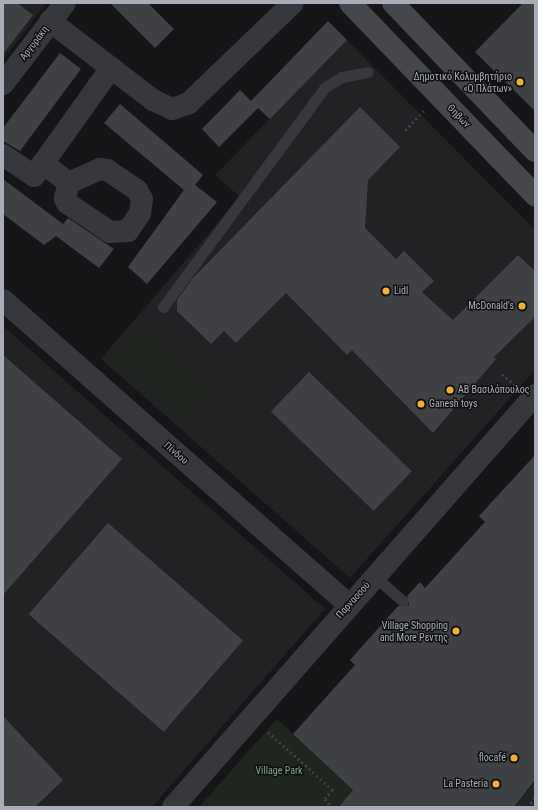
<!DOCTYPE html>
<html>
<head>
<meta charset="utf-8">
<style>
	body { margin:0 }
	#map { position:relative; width:538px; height:810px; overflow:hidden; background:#161618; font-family:"Roboto Condensed",sans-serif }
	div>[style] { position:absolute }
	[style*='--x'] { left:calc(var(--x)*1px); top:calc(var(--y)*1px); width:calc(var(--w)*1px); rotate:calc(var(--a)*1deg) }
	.built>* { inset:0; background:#222225 }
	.green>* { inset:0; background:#1e261f; transform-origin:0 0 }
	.building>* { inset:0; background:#404145; transform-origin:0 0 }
	.path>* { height:2.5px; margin-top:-1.25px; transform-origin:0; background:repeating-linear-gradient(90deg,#3d3f44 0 2px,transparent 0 5px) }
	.lane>* { height:11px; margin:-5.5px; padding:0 5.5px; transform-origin:5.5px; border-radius:5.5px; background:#37383d }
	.street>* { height:22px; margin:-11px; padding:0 11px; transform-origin:11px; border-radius:11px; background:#37383d }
	.secondary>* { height:22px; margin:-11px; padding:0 11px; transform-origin:11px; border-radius:11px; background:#45474d }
	.dots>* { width:11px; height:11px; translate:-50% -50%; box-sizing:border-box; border:2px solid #111113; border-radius:50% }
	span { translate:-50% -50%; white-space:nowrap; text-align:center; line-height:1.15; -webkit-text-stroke:3px #111113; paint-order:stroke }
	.street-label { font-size:10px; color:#a8adb8 }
	.poi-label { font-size:10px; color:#a8adb8 }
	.right { translate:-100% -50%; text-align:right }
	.left { translate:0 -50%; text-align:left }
	.park-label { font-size:10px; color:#7fa381 }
	.frame { position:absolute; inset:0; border:4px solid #a8adb8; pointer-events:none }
</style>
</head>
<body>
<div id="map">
	<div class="built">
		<i style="clip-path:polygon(3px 3px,46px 3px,3px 60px)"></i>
		<i style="clip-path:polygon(347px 40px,535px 230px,535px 370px,350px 578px,101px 359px,240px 197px,215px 175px)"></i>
		<i style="clip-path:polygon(3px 326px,325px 609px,152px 807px,3px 807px)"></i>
	</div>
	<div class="green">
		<i style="left:140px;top:326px;width:94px;height:42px;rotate:42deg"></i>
		<i style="clip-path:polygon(277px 719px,353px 790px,342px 804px,345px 807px,199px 807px)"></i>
		<i style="clip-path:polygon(535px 780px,535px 807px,514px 807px,529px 789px)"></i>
	</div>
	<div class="building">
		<i style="clip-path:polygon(3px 3px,17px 3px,33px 15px,3px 54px)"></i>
		<i style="clip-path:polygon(110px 3px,148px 3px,174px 29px,155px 48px)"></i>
		<i style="clip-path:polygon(523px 3px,535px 3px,535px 111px,475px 52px)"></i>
		<i style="clip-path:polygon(328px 21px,347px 40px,270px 119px,258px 108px,219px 147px,202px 129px,240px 90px,251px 101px)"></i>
		<i style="clip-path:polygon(60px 53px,81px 69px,20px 151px,3px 141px,3px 128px)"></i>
		<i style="clip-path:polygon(120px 104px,203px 175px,195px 185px,217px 202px,147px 284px,128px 267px,184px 190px,104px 123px)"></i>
		<i style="clip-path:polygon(360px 107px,400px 147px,368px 180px,365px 228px,396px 259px,404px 251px,434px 281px,422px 292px,453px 320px,518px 255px,535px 271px,535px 317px,494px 357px,496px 359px,433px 433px,352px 350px,347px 355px,286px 293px,236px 343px,224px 331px,211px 344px,177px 311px,177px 300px,193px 278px)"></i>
		<i style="clip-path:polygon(3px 179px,63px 224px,68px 218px,114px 249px,99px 268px,56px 236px,44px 245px,3px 214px)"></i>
		<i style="clip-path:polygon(3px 355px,122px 459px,3px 595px)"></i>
		<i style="left:309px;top:372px;width:143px;height:55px;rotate:44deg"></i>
		<i style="clip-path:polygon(535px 455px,535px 780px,514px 807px,339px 807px,353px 790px,293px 734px,355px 665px,350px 660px,398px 606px,409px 605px,407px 596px,420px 582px,425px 588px,485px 522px,479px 516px)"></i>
		<i style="left:108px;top:523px;width:179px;height:121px;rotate:41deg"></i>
		<i style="clip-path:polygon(3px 716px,63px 780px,35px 807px,3px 807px)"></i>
	</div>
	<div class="path">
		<i style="--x:405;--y:130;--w:28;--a:-46"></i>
		<i style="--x:502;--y:374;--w:18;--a:41"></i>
		<i style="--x:268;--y:732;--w:87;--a:41.7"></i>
		<i style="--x:333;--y:790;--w:12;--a:132"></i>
		<i style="--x:325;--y:799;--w:11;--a:49"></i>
		<i style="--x:527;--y:807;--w:12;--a:-48"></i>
	</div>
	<div class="lane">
		<i style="--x:163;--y:307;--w:273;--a:-53.6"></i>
		<i style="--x:325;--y:87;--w:20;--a:-30"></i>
		<i style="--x:342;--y:77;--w:26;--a:-11"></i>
		<i style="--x:374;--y:576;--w:38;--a:41"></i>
	</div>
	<div class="street">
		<i style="--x:50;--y:21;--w:130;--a:37.5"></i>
		<i style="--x:153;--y:100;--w:21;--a:25"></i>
		<i style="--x:172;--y:109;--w:18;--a:-19"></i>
		<i style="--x:189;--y:103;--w:144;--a:-43.9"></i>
		<i style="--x:3;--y:84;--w:102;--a:-52.6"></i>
		<i style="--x:3;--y:155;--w:37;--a:34"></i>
		<i style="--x:34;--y:176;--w:133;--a:-54.5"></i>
		<i style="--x:43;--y:163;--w:33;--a:38"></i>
		<i style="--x:69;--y:183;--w:16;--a:105"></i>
		<i style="--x:65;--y:198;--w:5;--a:68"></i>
		<i style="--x:67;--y:203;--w:52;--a:34"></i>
		<i style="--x:110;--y:232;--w:18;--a:-3"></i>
		<i style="--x:128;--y:231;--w:22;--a:-56"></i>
		<i style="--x:140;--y:213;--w:14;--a:-82"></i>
		<i style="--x:142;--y:199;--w:10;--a:-119"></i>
		<i style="--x:137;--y:190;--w:36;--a:-146"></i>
		<i style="--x:107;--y:170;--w:7;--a:-172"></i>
		<i style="--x:100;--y:169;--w:34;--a:156"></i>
		<i style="--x:3;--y:300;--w:461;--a:41.4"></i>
		<i style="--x:173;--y:807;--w:548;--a:-48.7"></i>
	</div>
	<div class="secondary">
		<i style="--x:350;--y:3;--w:267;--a:46.1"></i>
		<i style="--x:393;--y:3;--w:205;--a:46.2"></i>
	</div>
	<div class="dots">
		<i style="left:520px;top:82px;background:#f2b134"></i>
		<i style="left:386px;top:291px;background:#f2b134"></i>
		<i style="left:522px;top:306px;background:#f2b134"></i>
		<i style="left:450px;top:390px;background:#f2b134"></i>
		<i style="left:421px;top:404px;background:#f2b134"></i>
		<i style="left:456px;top:631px;background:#f2b134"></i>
		<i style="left:514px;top:758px;background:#f2b134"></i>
		<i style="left:496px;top:784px;background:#f2b134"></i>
	</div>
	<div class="street-label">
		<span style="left:34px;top:43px;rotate:-53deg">Αργυράκη</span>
		<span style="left:459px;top:116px;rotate:46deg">Θηβών</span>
		<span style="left:176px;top:453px;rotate:41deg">Πίνδου</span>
		<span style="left:353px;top:600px;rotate:-48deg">Παρνασσού</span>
	</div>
	<div class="poi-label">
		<span class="right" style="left:512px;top:82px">Δημοτικό Κολυμβητήριο<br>«Ο Πλάτων»</span>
		<span class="left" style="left:394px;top:291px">Lidl</span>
		<span class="right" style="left:514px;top:306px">McDonald's</span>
		<span class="left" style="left:458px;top:390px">ΑΒ Βασιλόπουλος</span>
		<span class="left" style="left:429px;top:404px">Ganesh toys</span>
		<span class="right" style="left:448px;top:631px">Village Shopping<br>and More Ρεντης</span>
		<span class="right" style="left:506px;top:758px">flocafé</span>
		<span class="right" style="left:488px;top:784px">La Pasteria</span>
	</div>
	<div class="park-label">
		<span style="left:279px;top:771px">Village Park</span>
	</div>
	<div class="frame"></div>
</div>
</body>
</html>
